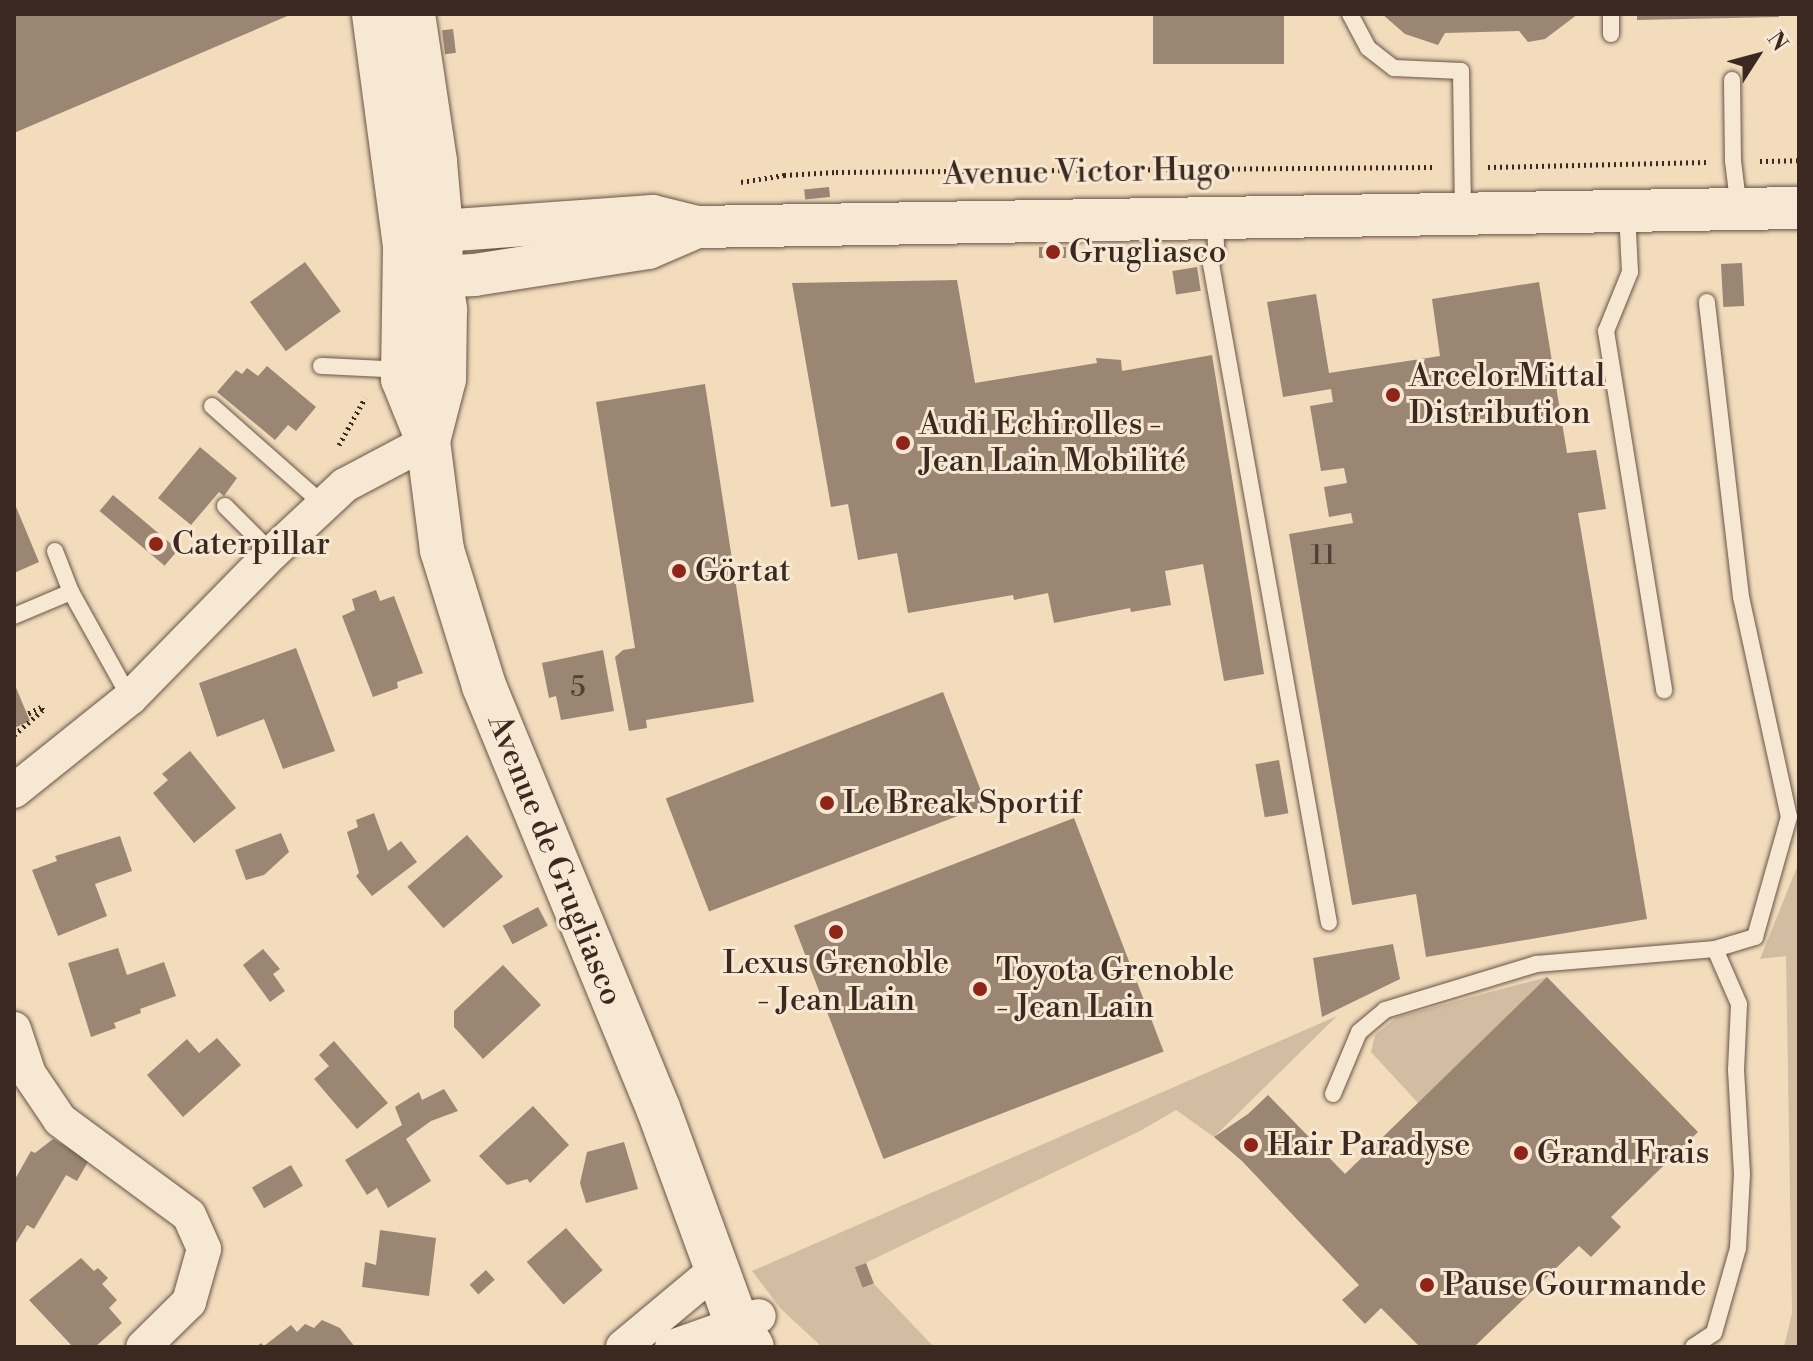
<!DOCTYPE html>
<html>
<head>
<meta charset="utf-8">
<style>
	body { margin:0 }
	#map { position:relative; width:1813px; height:1361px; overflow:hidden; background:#f2dcbc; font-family:"Libre Bodoni",serif }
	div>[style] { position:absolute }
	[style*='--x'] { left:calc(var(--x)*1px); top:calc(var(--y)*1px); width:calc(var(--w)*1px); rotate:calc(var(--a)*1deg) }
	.green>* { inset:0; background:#d3bda2 }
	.building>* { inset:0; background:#9a8672; transform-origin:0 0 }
	.path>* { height:5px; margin-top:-2.5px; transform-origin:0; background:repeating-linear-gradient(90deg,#3b2821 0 2px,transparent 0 6px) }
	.roads { filter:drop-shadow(0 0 2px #695548) drop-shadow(0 0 2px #695548) }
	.service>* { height:16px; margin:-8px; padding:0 8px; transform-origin:8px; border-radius:8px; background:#f7e8d3 }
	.minor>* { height:34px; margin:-17px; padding:0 17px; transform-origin:17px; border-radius:17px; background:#f7e8d3 }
	.tertiary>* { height:42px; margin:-21px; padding:0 21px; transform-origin:21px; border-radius:21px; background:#f7e8d3 }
	.secondary>* { height:44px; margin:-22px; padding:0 22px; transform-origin:22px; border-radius:22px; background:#f7e8d3 }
	.dots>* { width:22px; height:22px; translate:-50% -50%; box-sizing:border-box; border:4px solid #f7e8d3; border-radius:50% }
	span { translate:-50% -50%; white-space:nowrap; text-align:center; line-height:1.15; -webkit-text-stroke:6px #f7e8d3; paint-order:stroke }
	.number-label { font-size:28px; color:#534035 }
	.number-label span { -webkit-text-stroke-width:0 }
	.street-label { font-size:32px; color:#3b2821 }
	.poi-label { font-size:32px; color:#3b2821 }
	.left { translate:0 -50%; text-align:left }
	.frame { position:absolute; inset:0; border:16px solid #3b2821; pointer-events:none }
	.north { position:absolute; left:1717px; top:16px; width:80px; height:80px; -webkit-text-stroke:6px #f7e8d3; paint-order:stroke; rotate:54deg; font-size:22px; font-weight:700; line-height:32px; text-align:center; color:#3b2821 }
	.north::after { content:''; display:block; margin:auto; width:28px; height:36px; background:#3b2821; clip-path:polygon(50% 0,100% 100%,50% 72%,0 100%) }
</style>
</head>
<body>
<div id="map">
	<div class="green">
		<i style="clip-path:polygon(1799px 862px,1799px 1347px,1784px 1347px,1792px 1313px,1786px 956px,1760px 959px)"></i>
		<i style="clip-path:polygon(1547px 977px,1418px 1103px,1371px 1052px,1375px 1035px,1397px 1017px)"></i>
		<i style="clip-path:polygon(1337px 1016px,1214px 1137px,1176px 1110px,1142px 1130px,855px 1268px,863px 1288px,874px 1284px,934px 1347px,822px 1347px,781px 1309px,752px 1271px)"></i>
	</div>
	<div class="building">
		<i style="clip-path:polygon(14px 14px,292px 14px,14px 133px)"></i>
		<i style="left:1153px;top:14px;width:131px;height:50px"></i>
		<i style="clip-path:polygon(1382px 14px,1578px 14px,1545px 39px,1528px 42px,1519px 31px,1445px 33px,1438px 45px,1405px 34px)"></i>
		<i style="clip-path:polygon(1637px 14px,1779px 14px,1779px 17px,1637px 20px)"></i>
		<i style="left:453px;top:29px;width:24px;height:11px;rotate:83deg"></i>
		<i style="left:829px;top:187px;width:10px;height:25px;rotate:84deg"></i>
		<i style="left:1039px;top:247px;width:27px;height:11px"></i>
		<i style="left:305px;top:262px;width:61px;height:68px;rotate:54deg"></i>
		<i style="left:1742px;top:263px;width:43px;height:21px;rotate:87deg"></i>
		<i style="left:1197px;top:267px;width:24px;height:25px;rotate:81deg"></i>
		<i style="clip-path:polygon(957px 280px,975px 383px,1097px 363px,1096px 358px,1121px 360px,1122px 371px,1212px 355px,1264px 674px,1224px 681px,1203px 564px,1165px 571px,1171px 605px,1131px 612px,1130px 608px,1054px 623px,1048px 593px,1014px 600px,1013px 595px,908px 613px,897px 553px,858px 560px,848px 504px,831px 507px,792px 283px)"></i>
		<i style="clip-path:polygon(1539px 282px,1567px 453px,1596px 450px,1606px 509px,1578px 513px,1647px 919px,1426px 957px,1416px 894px,1352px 905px,1289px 534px,1353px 523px,1351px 513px,1329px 517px,1324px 487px,1347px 483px,1344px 468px,1321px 471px,1310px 406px,1333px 402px,1331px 389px,1283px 397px,1267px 302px,1316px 294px,1329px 373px,1440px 356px,1432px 299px)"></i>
		<i style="clip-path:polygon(267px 366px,316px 407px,296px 431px,288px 425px,275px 440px,217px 392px,236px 370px,242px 374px,247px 368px,258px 376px)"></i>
		<i style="clip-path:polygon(705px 384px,754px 702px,646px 720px,647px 728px,629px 731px,615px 657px,623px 650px,635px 648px,596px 402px)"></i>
		<i style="clip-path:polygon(200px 447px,237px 478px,224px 496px,219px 492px,191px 525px,158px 498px)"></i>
		<i style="left:113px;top:495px;width:85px;height:21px;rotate:40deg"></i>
		<i style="clip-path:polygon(14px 502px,39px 562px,14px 573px)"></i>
		<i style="clip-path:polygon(376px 590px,380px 601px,394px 596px,423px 673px,397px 682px,398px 688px,373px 697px,342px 616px,355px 610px,352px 599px)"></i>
		<i style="clip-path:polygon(296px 648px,335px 751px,283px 769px,264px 719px,217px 737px,199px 683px)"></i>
		<i style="clip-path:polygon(603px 650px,614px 711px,561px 720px,556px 696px,549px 698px,542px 663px)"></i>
		<i style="clip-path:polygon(14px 683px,30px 721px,14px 728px)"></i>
		<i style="left:943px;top:692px;width:121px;height:297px;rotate:69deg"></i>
		<i style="clip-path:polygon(190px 751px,236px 808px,194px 843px,153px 793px,168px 780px,162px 774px)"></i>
		<i style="left:1279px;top:760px;width:54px;height:24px;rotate:80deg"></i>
		<i style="clip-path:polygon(374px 813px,388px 851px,401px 841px,417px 862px,372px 896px,356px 876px,359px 873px,347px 832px,358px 827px,356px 820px)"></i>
		<i style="left:1074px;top:818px;width:250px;height:300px;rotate:69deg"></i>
		<i style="clip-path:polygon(281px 833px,289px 852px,264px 875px,246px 880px,235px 850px)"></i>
		<i style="left:467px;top:835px;width:55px;height:79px;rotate:49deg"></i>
		<i style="clip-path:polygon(120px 836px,132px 871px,95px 884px,107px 916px,58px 936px,32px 870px,57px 861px,55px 856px)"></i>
		<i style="left:538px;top:907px;width:21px;height:40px;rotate:62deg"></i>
		<i style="clip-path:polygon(1393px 944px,1400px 979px,1322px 1017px,1313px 958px)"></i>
		<i style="clip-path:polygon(118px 948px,127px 975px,164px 962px,176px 996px,140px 1009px,141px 1013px,114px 1023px,116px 1028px,91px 1037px,68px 963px)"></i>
		<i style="clip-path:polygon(263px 949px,280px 969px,273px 974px,285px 991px,270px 1002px,243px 965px)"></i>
		<i style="clip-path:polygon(503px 965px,541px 1005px,483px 1059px,454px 1027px,454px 1011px)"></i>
		<i style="clip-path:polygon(1547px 977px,1698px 1132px,1611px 1217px,1621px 1227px,1591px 1257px,1579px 1246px,1474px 1347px,1420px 1347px,1381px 1308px,1365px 1324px,1342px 1300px,1359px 1285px,1242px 1161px,1214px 1137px,1248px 1114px,1268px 1095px,1345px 1174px)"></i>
		<i style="clip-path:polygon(217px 1038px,241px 1065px,183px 1117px,147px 1075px,187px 1039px,199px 1053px)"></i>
		<i style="clip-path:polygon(334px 1041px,388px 1103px,357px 1129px,314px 1079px,329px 1066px,319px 1055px)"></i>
		<i style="clip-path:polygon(444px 1089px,458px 1111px,431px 1121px,406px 1139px,431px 1181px,388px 1208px,377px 1188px,367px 1195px,345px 1160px,402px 1125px,395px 1107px,419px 1092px,422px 1100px)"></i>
		<i style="clip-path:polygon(533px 1106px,569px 1145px,530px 1183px,527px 1179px,507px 1185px,479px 1156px)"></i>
		<i style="clip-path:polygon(53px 1139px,89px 1160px,77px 1181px,66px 1175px,34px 1229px,27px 1225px,14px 1246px,14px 1181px,31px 1151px,35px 1153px)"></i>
		<i style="clip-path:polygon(624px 1142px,638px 1189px,586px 1203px,580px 1183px,587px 1152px)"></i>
		<i style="left:291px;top:1165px;width:24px;height:45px;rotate:60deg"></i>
		<i style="left:566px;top:1228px;width:56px;height:52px;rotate:49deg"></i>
		<i style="clip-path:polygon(380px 1230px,436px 1238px,429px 1296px,362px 1287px,365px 1262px,376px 1265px)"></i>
		<i style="clip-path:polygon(81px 1258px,94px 1271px,98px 1268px,108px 1278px,102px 1284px,117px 1300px,109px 1308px,122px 1323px,95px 1347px,73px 1347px,29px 1300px)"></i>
		<i style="left:866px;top:1263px;width:22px;height:12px;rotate:69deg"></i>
		<i style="left:486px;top:1270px;width:13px;height:22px;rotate:48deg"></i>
		<i style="clip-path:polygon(322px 1320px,340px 1328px,355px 1347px,256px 1347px,261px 1343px,264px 1346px,291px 1325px,297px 1332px,305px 1324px,314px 1328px)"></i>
	</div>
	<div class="path">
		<i style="--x:1760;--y:161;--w:39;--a:-1"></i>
		<i style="--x:1488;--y:167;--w:218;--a:-1.3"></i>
		<i style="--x:741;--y:182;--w:44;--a:-9.2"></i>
		<i style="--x:784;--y:175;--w:52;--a:-3.3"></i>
		<i style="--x:836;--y:172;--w:598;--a:-0.48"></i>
		<i style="--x:339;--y:445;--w:54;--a:-61"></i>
		<i style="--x:14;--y:735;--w:38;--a:-41"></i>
		<i style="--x:43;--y:710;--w:4;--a:-124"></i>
		<i style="--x:41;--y:707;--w:16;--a:153"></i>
	</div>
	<div class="roads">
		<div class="service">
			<i style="--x:1350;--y:14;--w:38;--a:62"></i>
			<i style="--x:1368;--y:48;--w:33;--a:38"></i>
			<i style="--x:1394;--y:68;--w:67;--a:2.6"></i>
			<i style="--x:1461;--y:71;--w:141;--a:89.2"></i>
			<i style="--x:1611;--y:14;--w:20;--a:90"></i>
			<i style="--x:1732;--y:80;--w:81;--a:89.3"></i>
			<i style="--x:1733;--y:161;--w:48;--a:82.9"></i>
			<i style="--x:1627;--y:211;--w:61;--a:87.2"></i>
			<i style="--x:1630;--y:272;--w:64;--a:112.1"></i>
			<i style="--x:1606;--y:331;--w:364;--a:80.8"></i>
			<i style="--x:1215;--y:218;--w:33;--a:88"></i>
			<i style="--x:1216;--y:251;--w:14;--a:111"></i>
			<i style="--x:1211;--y:264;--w:669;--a:79.85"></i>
			<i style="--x:321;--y:366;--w:81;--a:2.8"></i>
			<i style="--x:212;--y:406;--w:149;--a:41.5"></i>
			<i style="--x:225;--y:506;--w:66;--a:45"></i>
			<i style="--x:55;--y:551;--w:44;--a:68.7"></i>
			<i style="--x:71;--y:592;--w:121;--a:60.9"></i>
			<i style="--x:14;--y:616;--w:62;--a:-22.8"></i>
			<i style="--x:1333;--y:1094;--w:67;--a:-67.2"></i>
			<i style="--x:1359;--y:1032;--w:34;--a:-40"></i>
			<i style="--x:1385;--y:1010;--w:158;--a:-16.9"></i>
			<i style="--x:1536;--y:964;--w:180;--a:-4.8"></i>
			<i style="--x:1715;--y:949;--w:42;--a:-16.7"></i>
			<i style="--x:1755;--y:937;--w:125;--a:-74.2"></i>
			<i style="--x:1789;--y:817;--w:225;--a:-102.3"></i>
			<i style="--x:1741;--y:597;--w:297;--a:-96.6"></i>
			<i style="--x:1693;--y:1347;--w:25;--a:-34"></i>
			<i style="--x:1714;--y:1333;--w:88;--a:-74.2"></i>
			<i style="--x:1738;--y:1248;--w:74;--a:-86.9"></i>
			<i style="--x:1742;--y:1174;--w:104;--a:-93.3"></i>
			<i style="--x:1736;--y:1070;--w:66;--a:-87.4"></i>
			<i style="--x:1739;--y:1004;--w:60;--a:-113.6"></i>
		</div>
		<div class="minor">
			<i style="--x:14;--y:791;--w:149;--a:-38.7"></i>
			<i style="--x:130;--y:698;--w:203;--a:-45.6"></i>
			<i style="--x:272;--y:553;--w:100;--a:-43"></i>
			<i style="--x:345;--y:485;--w:94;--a:-27.9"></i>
			<i style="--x:14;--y:1029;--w:47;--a:71.6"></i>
			<i style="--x:29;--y:1074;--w:55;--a:56"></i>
			<i style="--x:60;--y:1120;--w:160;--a:36.4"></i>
			<i style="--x:189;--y:1215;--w:37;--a:66"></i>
			<i style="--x:204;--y:1249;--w:55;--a:105.8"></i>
			<i style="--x:189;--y:1302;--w:64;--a:135.6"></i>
			<i style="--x:623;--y:1347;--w:125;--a:-39.8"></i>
			<i style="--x:672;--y:1347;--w:92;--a:-19.6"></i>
		</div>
		<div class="tertiary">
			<i style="--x:697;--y:227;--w:53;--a:156.8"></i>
			<i style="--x:648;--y:248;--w:176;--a:171.2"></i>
			<i style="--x:474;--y:275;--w:34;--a:177"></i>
			<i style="--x:440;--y:277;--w:46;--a:-139.4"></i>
			<i style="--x:405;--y:247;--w:39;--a:-24"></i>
			<i style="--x:441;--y:231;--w:212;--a:-4.1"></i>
			<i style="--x:652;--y:216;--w:46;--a:13.7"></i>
			<i style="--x:697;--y:227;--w:1102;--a:-0.99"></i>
		</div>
		<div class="secondary">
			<i style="--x:374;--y:14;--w:235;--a:82.4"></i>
			<i style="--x:405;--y:247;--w:132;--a:90.9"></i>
			<i style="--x:403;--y:379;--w:67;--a:68"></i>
			<i style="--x:428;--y:441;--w:110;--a:82.7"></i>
			<i style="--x:442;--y:550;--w:142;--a:72.8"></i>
			<i style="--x:484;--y:686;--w:456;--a:67.6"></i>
			<i style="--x:658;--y:1108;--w:230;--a:69.9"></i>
			<i style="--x:737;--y:1324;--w:27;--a:57"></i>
			<i style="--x:413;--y:14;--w:150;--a:81.5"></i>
			<i style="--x:435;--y:162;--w:69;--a:85"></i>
			<i style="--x:441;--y:231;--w:46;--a:91.2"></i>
			<i style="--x:440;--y:277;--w:33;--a:81"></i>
			<i style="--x:445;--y:310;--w:69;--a:90.8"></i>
			<i style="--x:444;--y:379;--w:64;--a:104.5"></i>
		</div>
	</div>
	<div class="dots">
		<i style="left:1053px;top:252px;background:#8f2418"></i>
		<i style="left:1393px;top:395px;background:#8f2418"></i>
		<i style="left:903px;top:443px;background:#8f2418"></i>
		<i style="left:156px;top:544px;background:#8f2418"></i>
		<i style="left:679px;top:571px;background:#8f2418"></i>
		<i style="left:827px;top:803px;background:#8f2418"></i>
		<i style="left:836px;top:932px;background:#8f2418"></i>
		<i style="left:980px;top:989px;background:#8f2418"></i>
		<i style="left:1251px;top:1145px;background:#8f2418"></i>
		<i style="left:1521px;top:1153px;background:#8f2418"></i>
		<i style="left:1427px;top:1285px;background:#8f2418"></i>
	</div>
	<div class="number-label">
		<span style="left:1323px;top:556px">11</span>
		<span style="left:578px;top:688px">5</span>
	</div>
	<div class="street-label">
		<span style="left:1087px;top:172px;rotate:-1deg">Avenue Victor Hugo</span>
		<span style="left:555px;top:860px;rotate:68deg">Avenue de Grugliasco</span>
	</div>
	<div class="poi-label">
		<span class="left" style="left:1069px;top:252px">Grugliasco</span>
		<span class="left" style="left:1409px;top:395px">ArcelorMittal<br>Distribution</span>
		<span class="left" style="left:919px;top:443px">Audi Echirolles -<br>Jean Lain Mobilité</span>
		<span class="left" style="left:172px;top:544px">Caterpillar</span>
		<span class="left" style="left:695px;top:571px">Görtat</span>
		<span class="left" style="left:843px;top:803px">Le Break Sportif</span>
		<span style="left:836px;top:982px">Lexus Grenoble<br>- Jean Lain</span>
		<span class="left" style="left:996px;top:989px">Toyota Grenoble<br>- Jean Lain</span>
		<span class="left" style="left:1267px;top:1145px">Hair Paradyse</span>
		<span class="left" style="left:1537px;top:1153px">Grand Frais</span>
		<span class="left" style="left:1443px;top:1285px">Pause Gourmande</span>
	</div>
	<div class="frame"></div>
	<div class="north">N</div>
</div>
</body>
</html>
